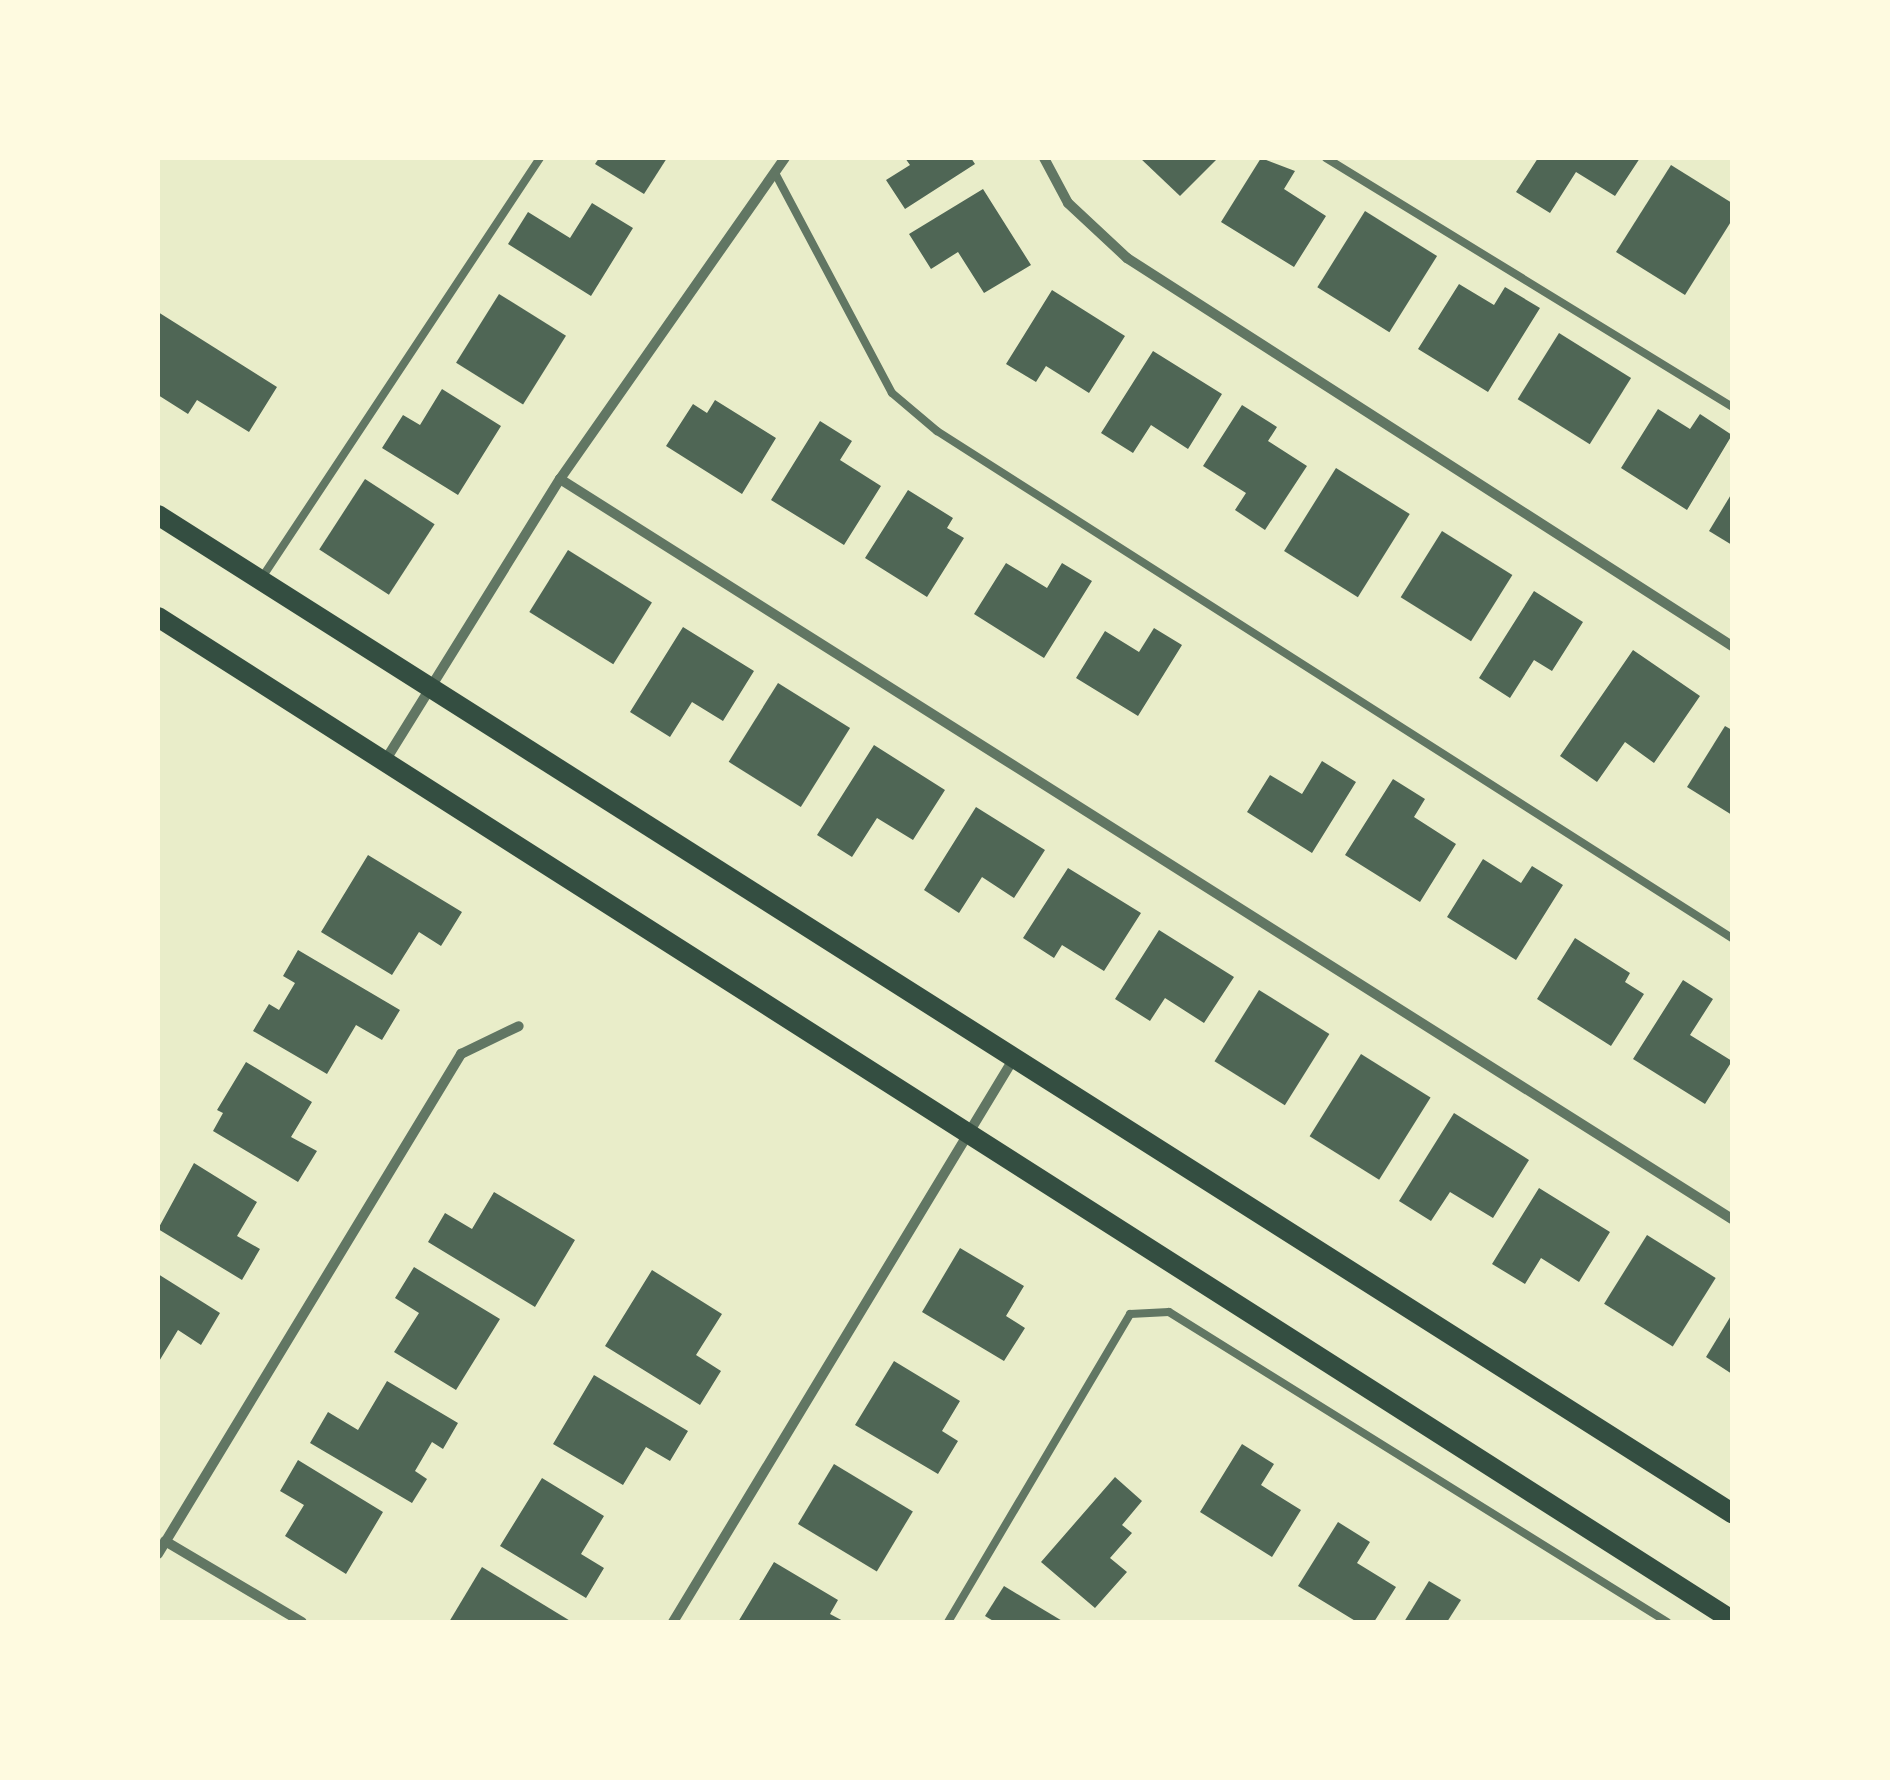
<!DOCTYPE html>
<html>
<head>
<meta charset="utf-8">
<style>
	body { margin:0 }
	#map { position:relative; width:1890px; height:1780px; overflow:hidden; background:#e9edc9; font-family:Raleway,sans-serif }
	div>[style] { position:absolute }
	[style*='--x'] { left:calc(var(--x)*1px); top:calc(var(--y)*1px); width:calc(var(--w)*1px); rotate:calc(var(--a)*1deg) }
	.building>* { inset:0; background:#4f6655; transform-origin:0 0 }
	.service>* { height:8px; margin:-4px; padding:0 4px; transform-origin:4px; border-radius:4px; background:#617663 }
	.minor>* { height:10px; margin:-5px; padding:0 5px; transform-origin:5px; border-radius:5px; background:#617663 }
	.secondary>* { height:20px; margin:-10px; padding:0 10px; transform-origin:10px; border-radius:10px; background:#344e41 }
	span { translate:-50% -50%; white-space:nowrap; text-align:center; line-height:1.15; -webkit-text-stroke:10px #fefae0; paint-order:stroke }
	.frame { position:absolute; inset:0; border:160px solid #fefae0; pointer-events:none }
</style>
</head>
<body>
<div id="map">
	<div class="building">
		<i style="clip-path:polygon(599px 158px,667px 158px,644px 194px,595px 164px)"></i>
		<i style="clip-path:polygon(905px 158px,971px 158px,975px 164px,905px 209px,886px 180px,910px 165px)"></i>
		<i style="clip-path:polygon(1140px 158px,1218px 158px,1180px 196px)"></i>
		<i style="clip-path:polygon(1261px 158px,1295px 171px,1284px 189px,1326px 216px,1294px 267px,1221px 222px)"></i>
		<i style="clip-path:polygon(1538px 158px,1640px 158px,1615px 196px,1576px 172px,1550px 213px,1516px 192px)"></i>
		<i style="clip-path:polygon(1671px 165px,1732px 203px,1732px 220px,1685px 295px,1616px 252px)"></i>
		<i style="clip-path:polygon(983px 189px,1031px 265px,984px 293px,958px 252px,931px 269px,909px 234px)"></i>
		<i style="clip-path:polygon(592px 203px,633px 228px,591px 296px,508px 244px,528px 212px,570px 238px)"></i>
		<i style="left:1365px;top:211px;width:85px;height:90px;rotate:32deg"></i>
		<i style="clip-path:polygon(1459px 284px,1494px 305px,1505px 287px,1540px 308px,1488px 392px,1418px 349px)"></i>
		<i style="clip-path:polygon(1052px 290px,1125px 336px,1089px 393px,1046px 366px,1036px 382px,1006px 364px)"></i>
		<i style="left:499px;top:294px;width:79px;height:81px;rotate:32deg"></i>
		<i style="clip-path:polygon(158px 312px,277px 387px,249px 432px,197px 400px,188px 414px,158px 395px)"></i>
		<i style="left:1559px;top:333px;width:85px;height:78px;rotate:32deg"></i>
		<i style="clip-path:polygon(1153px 351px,1222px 394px,1188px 449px,1151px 425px,1133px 453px,1101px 433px)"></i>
		<i style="clip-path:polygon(442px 389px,501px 426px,458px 495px,382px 448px,403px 415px,420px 425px)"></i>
		<i style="clip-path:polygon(715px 400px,776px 438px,742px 494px,666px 446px,693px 404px,707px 413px)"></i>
		<i style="clip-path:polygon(1242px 405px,1277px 427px,1268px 441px,1307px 466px,1265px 530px,1235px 510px,1246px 493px,1203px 466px)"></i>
		<i style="clip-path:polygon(1658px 409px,1690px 429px,1700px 414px,1732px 435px,1687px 510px,1621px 468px)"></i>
		<i style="clip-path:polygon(820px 421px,852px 441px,840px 460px,881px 486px,844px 545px,771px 500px)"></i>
		<i style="left:1336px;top:468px;width:87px;height:98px;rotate:32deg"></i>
		<i style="left:365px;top:479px;width:83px;height:84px;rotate:33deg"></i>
		<i style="clip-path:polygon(908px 490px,953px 518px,947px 528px,964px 538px,927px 597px,865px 558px)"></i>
		<i style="clip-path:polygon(1732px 493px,1732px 545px,1709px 531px)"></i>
		<i style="left:1442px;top:531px;width:83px;height:78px;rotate:32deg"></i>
		<i style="left:568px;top:550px;width:99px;height:73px;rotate:32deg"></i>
		<i style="clip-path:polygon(1006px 563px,1047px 588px,1062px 563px,1092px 581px,1044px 658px,974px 614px)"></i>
		<i style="clip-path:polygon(1534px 591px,1583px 622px,1552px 671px,1534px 660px,1510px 698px,1479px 678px)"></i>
		<i style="clip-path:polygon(683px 627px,754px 671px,723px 721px,692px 702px,670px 737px,630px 712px)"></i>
		<i style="clip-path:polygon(1154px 628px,1182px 645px,1138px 716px,1076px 678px,1105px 631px,1139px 652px)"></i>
		<i style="clip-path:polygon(1633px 650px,1700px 696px,1654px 763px,1625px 742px,1597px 782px,1560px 756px)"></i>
		<i style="left:778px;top:683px;width:85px;height:93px;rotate:32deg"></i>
		<i style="clip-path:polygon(1725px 726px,1732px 730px,1732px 815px,1687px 787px)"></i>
		<i style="clip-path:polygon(874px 745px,945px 790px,913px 840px,877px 818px,852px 857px,817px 835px)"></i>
		<i style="clip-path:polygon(1322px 761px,1356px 782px,1312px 853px,1247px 812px,1270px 775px,1302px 794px)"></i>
		<i style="clip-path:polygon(1393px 779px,1425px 799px,1414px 817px,1456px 844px,1420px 902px,1345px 855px)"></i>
		<i style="clip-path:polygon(976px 807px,1045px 850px,1014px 898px,982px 877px,959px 913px,924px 890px)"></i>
		<i style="clip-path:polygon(368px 855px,462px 912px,441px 946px,419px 932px,392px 975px,321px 932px)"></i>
		<i style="clip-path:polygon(1483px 859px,1521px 883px,1532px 866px,1563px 885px,1516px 960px,1447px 917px)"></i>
		<i style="clip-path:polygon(1068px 868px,1141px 913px,1104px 971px,1062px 945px,1054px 958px,1023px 938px)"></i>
		<i style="clip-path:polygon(1159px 930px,1234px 977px,1204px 1023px,1165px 998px,1150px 1021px,1115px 999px)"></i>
		<i style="clip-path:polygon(1575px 938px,1630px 973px,1625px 982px,1644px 994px,1611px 1046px,1537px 999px)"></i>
		<i style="clip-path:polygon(298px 950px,400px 1010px,382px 1040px,356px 1025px,327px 1074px,253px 1031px,269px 1004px,279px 1010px,295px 983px,283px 976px)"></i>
		<i style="clip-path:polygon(1683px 980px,1713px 999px,1690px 1035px,1732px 1061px,1705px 1104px,1633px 1059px)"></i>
		<i style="left:1259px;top:990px;width:83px;height:84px;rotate:32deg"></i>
		<i style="left:1361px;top:1054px;width:82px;height:97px;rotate:32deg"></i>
		<i style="clip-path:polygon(246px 1062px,312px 1102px,291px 1137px,317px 1151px,298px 1182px,213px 1131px,223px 1113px,217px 1110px)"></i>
		<i style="clip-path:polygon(1454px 1113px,1529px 1160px,1493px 1218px,1450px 1192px,1431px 1221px,1399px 1201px)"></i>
		<i style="clip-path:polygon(194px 1163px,257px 1202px,237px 1236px,260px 1249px,242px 1280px,158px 1229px)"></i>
		<i style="clip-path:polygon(1539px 1188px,1610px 1232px,1579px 1282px,1541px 1258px,1525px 1284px,1492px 1264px)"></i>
		<i style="clip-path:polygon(494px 1192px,575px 1240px,535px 1307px,428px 1242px,445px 1213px,472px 1229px)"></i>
		<i style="left:1647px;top:1235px;width:81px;height:81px;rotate:32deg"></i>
		<i style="clip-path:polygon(960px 1248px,1024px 1286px,1006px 1316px,1025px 1328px,1004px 1361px,922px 1312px)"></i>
		<i style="clip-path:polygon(414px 1267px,500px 1319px,456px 1390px,394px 1352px,419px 1313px,395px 1298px)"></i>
		<i style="clip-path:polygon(652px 1270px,722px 1314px,696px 1355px,721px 1371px,700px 1405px,605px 1346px)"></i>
		<i style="clip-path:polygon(158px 1274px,220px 1313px,201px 1345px,178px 1330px,158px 1363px)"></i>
		<i style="clip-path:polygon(1732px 1314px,1732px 1374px,1706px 1357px)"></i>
		<i style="clip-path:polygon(894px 1361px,960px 1401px,942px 1431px,958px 1441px,938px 1474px,855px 1425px)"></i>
		<i style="clip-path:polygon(594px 1375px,688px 1431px,670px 1461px,646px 1447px,623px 1485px,553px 1444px)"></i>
		<i style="clip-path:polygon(387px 1381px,458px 1423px,443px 1449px,432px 1442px,415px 1471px,427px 1479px,412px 1503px,310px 1443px,328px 1412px,358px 1430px)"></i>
		<i style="clip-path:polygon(1242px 1444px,1274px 1464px,1261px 1485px,1301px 1510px,1272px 1557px,1200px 1512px)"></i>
		<i style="clip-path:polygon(298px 1460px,383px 1512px,346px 1574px,285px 1536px,304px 1505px,280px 1491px)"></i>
		<i style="left:834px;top:1464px;width:92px;height:70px;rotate:31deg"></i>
		<i style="clip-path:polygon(1115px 1477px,1142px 1501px,1122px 1525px,1132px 1533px,1110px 1558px,1127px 1572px,1095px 1608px,1041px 1562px)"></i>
		<i style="clip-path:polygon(542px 1478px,604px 1516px,581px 1554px,604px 1568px,586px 1598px,500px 1546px)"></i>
		<i style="clip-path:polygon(1338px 1522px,1370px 1542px,1357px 1563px,1396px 1587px,1374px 1622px,1357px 1622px,1298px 1586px)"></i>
		<i style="clip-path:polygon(774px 1562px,838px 1600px,830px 1614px,845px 1622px,738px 1622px)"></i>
		<i style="clip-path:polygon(482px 1567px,572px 1622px,449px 1622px)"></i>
		<i style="clip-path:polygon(1429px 1581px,1461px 1600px,1447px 1622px,1404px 1622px)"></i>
		<i style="clip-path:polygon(1004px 1586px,1064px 1622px,995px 1622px,985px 1616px)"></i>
	</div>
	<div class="service">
		<i style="--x:1326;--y:158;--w:476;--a:31.5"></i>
		<i style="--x:775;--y:173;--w:249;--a:62"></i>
		<i style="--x:892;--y:393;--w:59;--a:40.2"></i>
		<i style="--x:937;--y:431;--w:943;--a:32.53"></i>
		<i style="--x:261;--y:579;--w:505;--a:-56.47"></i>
		<i style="--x:948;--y:1622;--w:358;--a:-59.4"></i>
		<i style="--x:1130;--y:1314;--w:39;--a:-3"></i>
		<i style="--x:1169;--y:1312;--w:587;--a:31.9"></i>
	</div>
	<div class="minor">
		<i style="--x:1044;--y:158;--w:51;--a:61.9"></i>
		<i style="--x:1068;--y:203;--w:81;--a:43"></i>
		<i style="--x:1127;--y:258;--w:719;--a:32.67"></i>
		<i style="--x:560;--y:479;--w:1386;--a:32.27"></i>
		<i style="--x:385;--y:761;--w:332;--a:-58.2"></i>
		<i style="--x:560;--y:479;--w:392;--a:-55"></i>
		<i style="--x:165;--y:1541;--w:159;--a:30.6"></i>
		<i style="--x:158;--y:1554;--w:585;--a:-58.78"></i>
		<i style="--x:461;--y:1054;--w:64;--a:-25.8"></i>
		<i style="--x:673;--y:1622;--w:659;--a:-58.84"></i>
	</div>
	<div class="secondary">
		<i style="--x:158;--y:515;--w:1864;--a:32.38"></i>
		<i style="--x:158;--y:617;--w:1866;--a:32.51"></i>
	</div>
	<div class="frame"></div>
</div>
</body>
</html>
